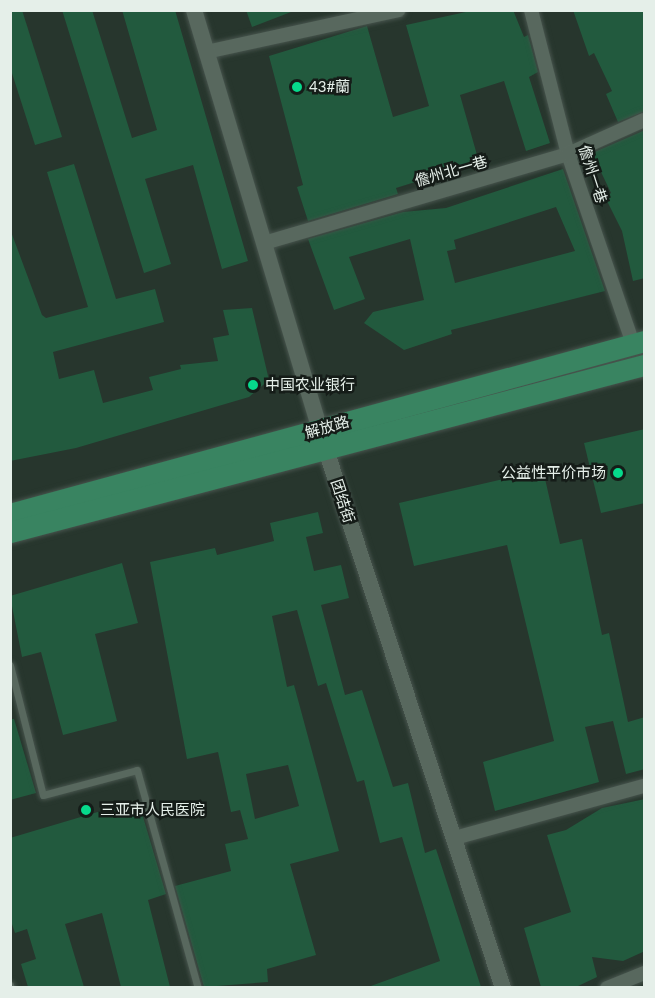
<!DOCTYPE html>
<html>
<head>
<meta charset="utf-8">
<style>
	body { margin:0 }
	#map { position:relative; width:655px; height:998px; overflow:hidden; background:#27362d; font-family:Lato,"Noto Sans SC",sans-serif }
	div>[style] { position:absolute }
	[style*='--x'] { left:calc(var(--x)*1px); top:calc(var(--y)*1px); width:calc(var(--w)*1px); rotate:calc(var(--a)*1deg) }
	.building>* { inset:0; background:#225a3e }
	.roads { filter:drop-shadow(0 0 2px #47544d) drop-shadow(0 0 2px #47544d) }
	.service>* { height:7px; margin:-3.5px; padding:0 3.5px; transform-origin:3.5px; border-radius:3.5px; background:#58685e }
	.minor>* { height:14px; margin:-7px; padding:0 7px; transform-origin:7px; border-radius:7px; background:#58685e }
	.tertiary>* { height:16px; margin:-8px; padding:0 8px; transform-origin:8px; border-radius:8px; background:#58685e }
	.primary>* { height:21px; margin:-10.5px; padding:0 10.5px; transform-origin:10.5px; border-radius:10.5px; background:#398461 }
	.dots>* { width:16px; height:16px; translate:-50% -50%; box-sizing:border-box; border:3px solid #151c18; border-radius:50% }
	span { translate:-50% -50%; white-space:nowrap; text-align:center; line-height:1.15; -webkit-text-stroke:5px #151c18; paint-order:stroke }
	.poi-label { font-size:15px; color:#e5efe9 }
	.left { translate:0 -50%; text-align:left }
	.right { translate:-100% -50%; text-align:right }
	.street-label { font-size:15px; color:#e5efe9 }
	.frame { position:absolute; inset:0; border:12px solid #e5efe9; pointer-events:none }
</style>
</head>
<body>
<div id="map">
	<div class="building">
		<i style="clip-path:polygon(10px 10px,22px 10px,62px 137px,35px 145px,10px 67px)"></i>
		<i style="clip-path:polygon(62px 10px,92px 10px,132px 138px,157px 130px,122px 10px,175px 10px,248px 261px,222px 269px,193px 165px,145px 179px,171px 264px,144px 273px)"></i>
		<i style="clip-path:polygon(246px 10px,291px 10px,291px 12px,252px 27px)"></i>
		<i style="clip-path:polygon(475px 10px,513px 10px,524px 37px,528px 35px,538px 72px,529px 77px,550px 143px,526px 151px,504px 81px,460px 95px,479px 162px,396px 188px,398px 194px,308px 221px,297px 187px,303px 185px,269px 56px,367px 26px,393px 117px,429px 106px,406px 25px)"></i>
		<i style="clip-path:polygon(573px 10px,645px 10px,645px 111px,618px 122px,606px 94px,612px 91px,594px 53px,589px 56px)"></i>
		<i style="clip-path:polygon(645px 130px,645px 278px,633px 281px,622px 231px,605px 197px,611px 193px,592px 153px)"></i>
		<i style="clip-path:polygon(74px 164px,116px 299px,155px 289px,164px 322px,53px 352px,59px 379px,94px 370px,103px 403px,153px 390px,149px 377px,181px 369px,180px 365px,218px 361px,213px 338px,229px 335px,223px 310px,252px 308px,269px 380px,249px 397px,76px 448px,10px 461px,10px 229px,42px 315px,46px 318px,88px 307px,47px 172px)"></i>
		<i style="clip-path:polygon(evenodd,563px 169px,605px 291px,451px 330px,452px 334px,404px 350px,364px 323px,373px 312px,424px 300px,410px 239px,349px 257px,365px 299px,334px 310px,308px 239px,403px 212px,446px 208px,563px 169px,556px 207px,575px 251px,455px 283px,447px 251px,456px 249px,454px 240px,556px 207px)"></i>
		<i style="clip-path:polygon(645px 429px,645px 503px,601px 513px,584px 443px)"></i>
		<i style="clip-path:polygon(543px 470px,560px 544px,582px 539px,602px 635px,609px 633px,628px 722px,645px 717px,645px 769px,626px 774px,613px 721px,585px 727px,599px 782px,495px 811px,483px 762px,554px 741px,507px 545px,414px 566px,399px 503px)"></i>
		<i style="clip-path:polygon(evenodd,318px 512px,323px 533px,306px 537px,314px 571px,341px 565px,349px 598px,321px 605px,345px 695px,362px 690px,393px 787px,408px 783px,425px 853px,436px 849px,481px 987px,368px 987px,440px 961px,402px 837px,380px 843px,364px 780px,357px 782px,326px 683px,318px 686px,297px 610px,272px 616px,287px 687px,294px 685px,339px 851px,290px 864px,316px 955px,267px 969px,268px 982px,204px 987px,175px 886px,231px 871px,225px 844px,248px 839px,240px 810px,231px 812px,218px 752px,187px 759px,150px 562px,215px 548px,217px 555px,274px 541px,270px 523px,318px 512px,288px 765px,299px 806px,255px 819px,246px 774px,288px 765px)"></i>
		<i style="clip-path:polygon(122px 563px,138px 623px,95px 634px,117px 721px,63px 735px,41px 652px,22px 657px,10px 596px)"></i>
		<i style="clip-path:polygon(10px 719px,14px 719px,36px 793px,10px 800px)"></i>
		<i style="clip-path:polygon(645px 799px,645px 951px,623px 961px,592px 957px,597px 977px,576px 987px,541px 987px,524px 928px,571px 912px,547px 835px,566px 830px,602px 808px)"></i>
		<i style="clip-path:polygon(138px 800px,166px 894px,148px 900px,170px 987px,121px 987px,102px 913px,65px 924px,84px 987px,28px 987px,21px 964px,36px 959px,27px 929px,15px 933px,10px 918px,10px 838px)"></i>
	</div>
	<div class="roads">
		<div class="service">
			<i style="--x:10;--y:665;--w:134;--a:75.8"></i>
			<i style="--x:43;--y:795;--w:97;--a:-14.9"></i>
			<i style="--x:137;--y:770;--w:226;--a:74.4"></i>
			<i style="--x:10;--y:985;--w:3;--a:72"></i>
		</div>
		<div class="minor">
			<i style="--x:531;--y:10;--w:149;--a:75.6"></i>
			<i style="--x:568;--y:154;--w:201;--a:71.1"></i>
			<i style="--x:206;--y:52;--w:197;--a:-12.3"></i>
			<i style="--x:264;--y:243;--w:317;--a:-16.3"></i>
			<i style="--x:568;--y:154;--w:83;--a:-24.1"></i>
			<i style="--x:455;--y:838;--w:196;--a:-15.4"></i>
			<i style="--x:607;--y:988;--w:40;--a:-22"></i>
		</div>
		<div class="tertiary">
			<i style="--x:194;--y:10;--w:459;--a:73.3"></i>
			<i style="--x:326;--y:450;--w:566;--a:71.79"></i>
		</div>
		<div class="primary">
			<i style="--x:10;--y:514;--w:657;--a:-15.26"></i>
			<i style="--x:10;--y:532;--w:656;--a:-14.76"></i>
		</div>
	</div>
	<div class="dots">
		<i style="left:297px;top:87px;background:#06d98b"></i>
		<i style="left:253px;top:385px;background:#06d98b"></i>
		<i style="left:618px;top:473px;background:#06d98b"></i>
		<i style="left:86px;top:810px;background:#06d98b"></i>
	</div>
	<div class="poi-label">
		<span class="left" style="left:309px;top:87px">43#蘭</span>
		<span class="left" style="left:265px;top:385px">中国农业银行</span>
		<span class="right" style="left:606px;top:473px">公益性平价市场</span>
		<span class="left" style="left:100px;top:810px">三亚市人民医院</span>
	</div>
	<div class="street-label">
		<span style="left:451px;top:171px;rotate:-16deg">儋州北一巷</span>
		<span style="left:593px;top:174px;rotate:72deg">儋州一巷</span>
		<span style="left:327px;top:427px;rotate:-16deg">解放路</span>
		<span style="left:343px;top:501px;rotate:72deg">团结街</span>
	</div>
	<div class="frame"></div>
</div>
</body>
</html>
